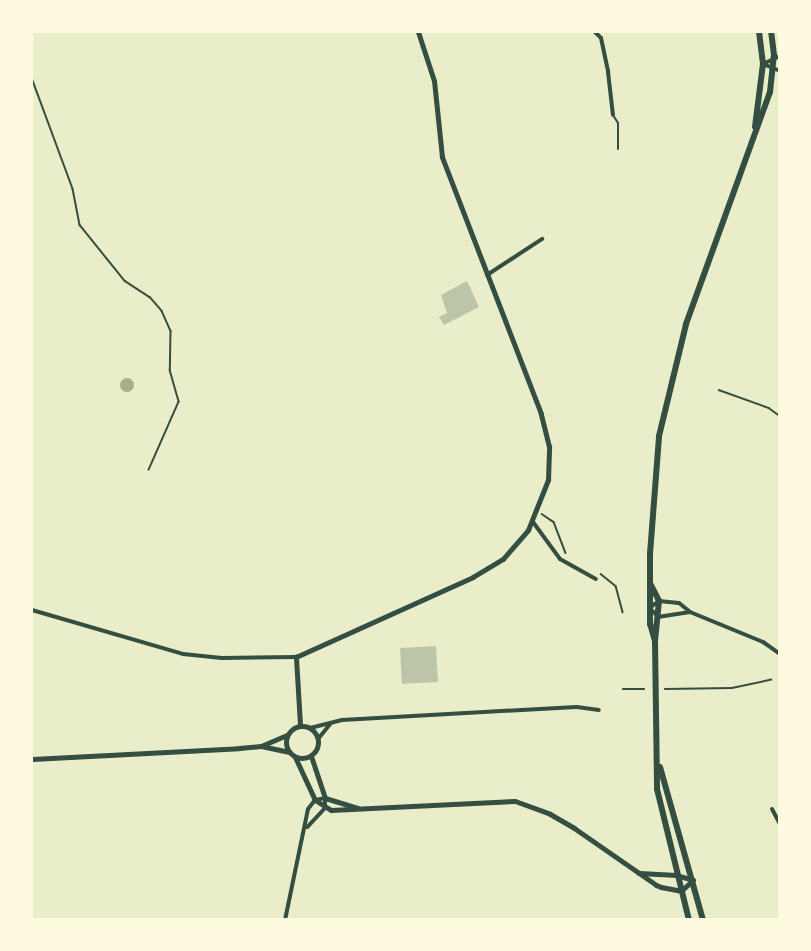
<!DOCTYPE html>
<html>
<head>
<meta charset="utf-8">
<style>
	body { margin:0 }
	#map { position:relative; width:811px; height:951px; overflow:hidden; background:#e9edc9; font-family:Poppins,sans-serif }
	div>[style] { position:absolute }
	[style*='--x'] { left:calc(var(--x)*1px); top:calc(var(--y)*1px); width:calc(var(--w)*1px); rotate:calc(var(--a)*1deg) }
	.water>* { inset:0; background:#a3b18a }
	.round { border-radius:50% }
	.building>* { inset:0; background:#bcc5a7; transform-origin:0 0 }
	.path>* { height:1.5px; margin:-0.75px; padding:0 0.75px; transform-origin:0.75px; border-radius:0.75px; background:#344e41 }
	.service>* { height:2px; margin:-1px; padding:0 1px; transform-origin:1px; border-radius:1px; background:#344e41 }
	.minor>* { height:4px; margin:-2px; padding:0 2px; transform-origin:2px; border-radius:2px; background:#344e41 }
	.tertiary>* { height:4.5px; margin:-2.25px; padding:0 2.25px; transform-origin:2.25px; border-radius:2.25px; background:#344e41 }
	.secondary>* { height:5px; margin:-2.5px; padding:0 2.5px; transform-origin:2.5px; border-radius:2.5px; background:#344e41 }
	.secondary>.ring { margin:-2.5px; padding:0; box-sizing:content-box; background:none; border:5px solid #344e41; border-radius:50% }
	.primary>* { height:6px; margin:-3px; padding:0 3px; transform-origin:3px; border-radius:3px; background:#344e41 }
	span { translate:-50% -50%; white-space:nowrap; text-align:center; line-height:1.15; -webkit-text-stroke:4.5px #fefae0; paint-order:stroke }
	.frame { position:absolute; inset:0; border:33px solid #fefae0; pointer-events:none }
</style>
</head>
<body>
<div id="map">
	<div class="water">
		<i class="round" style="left:120px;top:378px;width:14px;height:14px"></i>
	</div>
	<div class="building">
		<i style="clip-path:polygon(467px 281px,479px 307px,444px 325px,439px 317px,447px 313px,441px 295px)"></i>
		<i style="left:436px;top:646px;width:36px;height:36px;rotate:87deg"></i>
	</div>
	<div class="path">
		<i style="--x:32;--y:78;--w:118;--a:69.7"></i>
		<i style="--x:73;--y:189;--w:37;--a:79"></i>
		<i style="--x:80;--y:225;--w:72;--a:51.2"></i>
		<i style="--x:125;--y:281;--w:30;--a:33"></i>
		<i style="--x:150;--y:297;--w:18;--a:49"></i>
		<i style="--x:162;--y:311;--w:22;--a:66"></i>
		<i style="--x:171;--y:331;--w:39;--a:91"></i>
		<i style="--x:170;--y:370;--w:33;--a:74"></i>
		<i style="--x:179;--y:402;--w:74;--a:113.8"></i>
		<i style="--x:719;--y:390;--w:53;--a:19.8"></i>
		<i style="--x:769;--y:408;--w:14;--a:36"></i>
		<i style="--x:542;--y:514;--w:14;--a:34"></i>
		<i style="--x:554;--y:522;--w:33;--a:69"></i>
		<i style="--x:601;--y:574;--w:19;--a:39"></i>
		<i style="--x:616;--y:586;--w:27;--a:75"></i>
		<i style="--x:623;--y:689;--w:21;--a:0"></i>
		<i style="--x:665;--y:689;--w:67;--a:-0.9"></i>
		<i style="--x:732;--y:688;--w:40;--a:-12"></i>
	</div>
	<div class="service">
		<i style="--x:613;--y:115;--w:9;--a:58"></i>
		<i style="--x:618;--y:123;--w:26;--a:90"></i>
	</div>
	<div class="minor">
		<i style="--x:595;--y:32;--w:8;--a:45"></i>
		<i style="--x:601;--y:38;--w:35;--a:78"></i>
		<i style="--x:608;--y:72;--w:43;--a:83.4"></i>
		<i style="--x:780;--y:56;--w:19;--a:155"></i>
		<i style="--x:763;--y:64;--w:18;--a:22"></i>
		<i style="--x:487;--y:275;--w:66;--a:-33.2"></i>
		<i style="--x:533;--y:522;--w:46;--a:53.9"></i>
		<i style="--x:560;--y:559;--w:41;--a:29.1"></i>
		<i style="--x:32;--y:610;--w:157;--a:16.2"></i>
		<i style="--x:183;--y:654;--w:39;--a:6"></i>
		<i style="--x:222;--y:658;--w:74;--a:-0.8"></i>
		<i style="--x:690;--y:612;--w:31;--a:171"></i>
		<i style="--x:659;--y:617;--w:13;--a:-138"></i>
		<i style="--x:649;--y:608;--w:12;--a:-35"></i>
		<i style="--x:659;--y:601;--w:20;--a:6"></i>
		<i style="--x:679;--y:603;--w:14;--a:39"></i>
		<i style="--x:690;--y:612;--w:79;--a:22.3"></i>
		<i style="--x:763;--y:642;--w:21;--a:35"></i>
		<i style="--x:310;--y:728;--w:33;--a:-14"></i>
		<i style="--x:342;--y:720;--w:235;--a:-3.2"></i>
		<i style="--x:577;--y:707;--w:22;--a:8"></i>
		<i style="--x:318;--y:739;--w:19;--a:-51"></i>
		<i style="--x:772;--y:809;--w:17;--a:62"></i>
		<i style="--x:285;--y:920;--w:113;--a:-78.3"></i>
		<i style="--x:308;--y:809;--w:11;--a:-52"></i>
		<i style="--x:315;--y:800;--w:10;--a:-11"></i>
		<i style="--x:325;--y:798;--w:10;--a:90"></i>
		<i style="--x:325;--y:808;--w:26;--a:133"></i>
	</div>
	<div class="tertiary">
		<i style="--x:300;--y:725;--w:68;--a:-93.4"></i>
		<i style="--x:296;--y:657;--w:194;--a:-24.3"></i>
		<i style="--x:473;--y:577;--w:35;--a:-31"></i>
		<i style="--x:503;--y:559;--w:38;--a:-49"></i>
		<i style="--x:528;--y:530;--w:54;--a:-68.2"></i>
		<i style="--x:548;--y:480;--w:33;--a:-88"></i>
		<i style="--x:549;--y:447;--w:34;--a:-104"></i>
		<i style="--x:541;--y:414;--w:275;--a:-111.1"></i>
		<i style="--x:442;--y:157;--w:76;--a:-96"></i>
		<i style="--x:434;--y:81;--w:52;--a:-108.1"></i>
	</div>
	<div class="secondary">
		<i class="ring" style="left:286px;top:726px;width:27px;height:27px"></i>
		<i style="--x:261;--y:746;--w:29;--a:12"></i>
		<i style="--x:311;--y:756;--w:44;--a:71.6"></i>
		<i style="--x:325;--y:798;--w:34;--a:17"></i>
		<i style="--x:295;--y:757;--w:47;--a:65.1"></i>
		<i style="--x:315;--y:800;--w:19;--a:32"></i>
		<i style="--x:331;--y:810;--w:184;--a:-2.8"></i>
		<i style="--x:515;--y:801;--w:37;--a:20"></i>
		<i style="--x:550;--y:814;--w:28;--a:30"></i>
		<i style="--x:574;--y:828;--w:79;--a:34.7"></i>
		<i style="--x:639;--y:873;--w:21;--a:35"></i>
		<i style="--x:656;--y:885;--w:5;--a:22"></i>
		<i style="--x:661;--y:887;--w:20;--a:11"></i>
		<i style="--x:681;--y:891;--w:16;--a:-43"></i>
		<i style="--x:693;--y:880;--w:17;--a:-163"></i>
		<i style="--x:677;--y:875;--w:38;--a:-177"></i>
		<i style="--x:32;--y:759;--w:207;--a:-3"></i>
		<i style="--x:239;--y:748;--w:22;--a:-5"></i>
		<i style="--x:261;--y:746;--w:28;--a:-23"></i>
	</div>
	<div class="primary">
		<i style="--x:755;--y:127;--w:64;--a:-82.8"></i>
		<i style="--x:763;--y:64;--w:32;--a:-97"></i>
		<i style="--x:651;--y:585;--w:18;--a:63"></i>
		<i style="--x:659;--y:601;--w:40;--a:95.7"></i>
		<i style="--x:655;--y:641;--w:148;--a:89.2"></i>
		<i style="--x:657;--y:789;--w:135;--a:76.3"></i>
		<i style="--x:655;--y:641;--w:18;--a:-106"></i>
		<i style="--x:650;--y:624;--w:70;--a:-90"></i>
		<i style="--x:650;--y:554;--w:118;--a:-85.6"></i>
		<i style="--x:659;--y:436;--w:115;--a:-76.4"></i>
		<i style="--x:686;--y:324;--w:247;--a:-70.1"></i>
		<i style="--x:770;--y:92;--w:37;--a:-84"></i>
		<i style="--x:774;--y:55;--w:23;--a:-97"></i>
		<i style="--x:660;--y:767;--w:159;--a:74.3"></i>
	</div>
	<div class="frame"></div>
</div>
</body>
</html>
